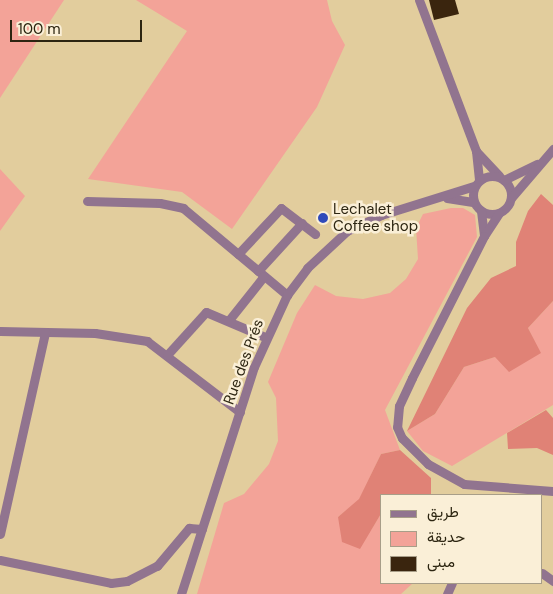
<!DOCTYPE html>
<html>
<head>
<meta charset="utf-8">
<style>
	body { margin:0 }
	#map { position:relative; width:553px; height:594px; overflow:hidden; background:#e2cd9d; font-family:"DM Sans",Vazirmatn,sans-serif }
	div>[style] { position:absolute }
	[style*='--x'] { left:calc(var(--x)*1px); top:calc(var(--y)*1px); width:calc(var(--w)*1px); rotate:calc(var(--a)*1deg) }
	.green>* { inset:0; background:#f3a398 }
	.forest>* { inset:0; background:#e08276 }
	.building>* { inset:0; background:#3a250e }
	.minor>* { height:9px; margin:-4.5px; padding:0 4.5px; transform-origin:4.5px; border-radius:4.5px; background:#91748f }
	.minor>.ring { margin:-4.5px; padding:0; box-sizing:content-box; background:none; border:9px solid #91748f; border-radius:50% }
	.dots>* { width:14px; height:14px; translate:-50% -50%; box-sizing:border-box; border:2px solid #faefd7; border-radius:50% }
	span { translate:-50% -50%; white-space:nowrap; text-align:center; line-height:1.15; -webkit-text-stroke:5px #faefd7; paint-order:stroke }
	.poi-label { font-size:15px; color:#2c2511 }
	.left { translate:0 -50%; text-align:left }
	.street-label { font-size:15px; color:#2c2511 }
	.legend { position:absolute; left:380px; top:494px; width:162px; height:90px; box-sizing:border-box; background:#faefd7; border:1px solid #a89e88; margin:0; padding:6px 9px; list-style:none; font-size:15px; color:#2c2511 }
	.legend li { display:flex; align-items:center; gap:10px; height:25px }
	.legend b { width:25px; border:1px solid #a89e88 }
	.scale { position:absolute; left:10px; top:20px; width:132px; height:22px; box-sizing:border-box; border:2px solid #2c2511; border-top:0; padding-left:6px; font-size:15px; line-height:18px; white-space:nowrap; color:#2c2511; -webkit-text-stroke:4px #faefd7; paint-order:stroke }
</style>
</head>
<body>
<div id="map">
	<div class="green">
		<i style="clip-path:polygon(0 0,64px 0,0 98px)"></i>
		<i style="clip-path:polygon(136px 0,327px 0,332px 21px,345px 45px,317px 107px,232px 229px,182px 192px,88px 179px,187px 31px)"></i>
		<i style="clip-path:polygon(0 169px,25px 196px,0 231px)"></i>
		<i style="clip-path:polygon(451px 208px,463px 208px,475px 215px,477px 237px,385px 410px,400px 450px,381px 454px,359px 500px,338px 517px,371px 530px,382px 512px,382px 583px,413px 583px,401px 594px,197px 594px,224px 503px,244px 494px,269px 464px,278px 441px,276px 398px,268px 382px,297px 313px,315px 285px,336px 296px,363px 299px,390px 293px,406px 279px,418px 259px,416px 228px,423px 214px)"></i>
		<i style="clip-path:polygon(553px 301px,553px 405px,452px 466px,423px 451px,407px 431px,435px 414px,464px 367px,495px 357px,540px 353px,528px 328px)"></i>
	</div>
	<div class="forest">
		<i style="clip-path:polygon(541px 194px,553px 205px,553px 301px,528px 328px,541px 353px,509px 372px,495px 357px,464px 367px,435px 414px,407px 431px,467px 308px,491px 278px,516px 266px,516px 242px,528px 211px)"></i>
		<i style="clip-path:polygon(546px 410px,553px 418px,553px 455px,537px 448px,508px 449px,507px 433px)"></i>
		<i style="clip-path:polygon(400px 450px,431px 478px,431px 495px,382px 495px,382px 512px,360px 549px,342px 542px,338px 517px,359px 499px,381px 454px)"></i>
	</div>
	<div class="building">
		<i style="clip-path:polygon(429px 0,455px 0,459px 14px,434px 20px)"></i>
	</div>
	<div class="minor">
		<i style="--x:419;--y:0;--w:161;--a:69.3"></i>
		<i style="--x:476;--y:151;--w:29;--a:84"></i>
		<i style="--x:476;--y:151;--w:34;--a:47"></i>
		<i class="ring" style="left:473px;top:176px;width:29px;height:29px"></i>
		<i style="--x:504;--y:180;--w:37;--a:-26"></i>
		<i style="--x:447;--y:198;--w:26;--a:9"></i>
		<i style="--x:511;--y:198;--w:65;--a:-49.4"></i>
		<i style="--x:87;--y:201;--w:73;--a:1.6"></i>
		<i style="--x:160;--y:203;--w:24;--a:12"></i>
		<i style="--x:183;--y:208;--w:136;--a:39.9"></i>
		<i style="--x:481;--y:211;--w:25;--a:83"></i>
		<i style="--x:499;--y:213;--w:27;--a:123"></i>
		<i style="--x:484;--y:236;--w:159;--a:116.9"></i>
		<i style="--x:412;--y:378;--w:31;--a:115"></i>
		<i style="--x:399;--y:406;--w:21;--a:95"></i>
		<i style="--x:397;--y:427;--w:12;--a:66"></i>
		<i style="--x:402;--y:438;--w:37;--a:45"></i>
		<i style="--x:428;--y:464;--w:41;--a:29.1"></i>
		<i style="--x:464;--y:484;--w:89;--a:4.5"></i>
		<i style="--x:238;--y:254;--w:63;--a:-46.9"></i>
		<i style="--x:281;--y:208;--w:43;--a:37.4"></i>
		<i style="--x:258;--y:271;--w:65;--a:-47.5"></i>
		<i style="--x:229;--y:320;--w:56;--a:-51.5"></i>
		<i style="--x:0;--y:331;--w:95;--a:1.2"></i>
		<i style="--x:95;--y:333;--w:53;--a:8.7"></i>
		<i style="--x:147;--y:341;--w:117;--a:37.4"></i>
		<i style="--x:167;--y:355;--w:58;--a:-47.8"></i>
		<i style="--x:206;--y:312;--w:64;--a:23"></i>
		<i style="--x:0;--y:534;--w:207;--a:-77.4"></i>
		<i style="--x:0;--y:560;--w:113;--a:11.7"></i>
		<i style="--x:111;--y:583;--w:16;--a:-7"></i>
		<i style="--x:127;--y:581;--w:34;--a:-27"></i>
		<i style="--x:157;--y:566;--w:50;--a:-49.9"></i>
		<i style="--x:189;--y:528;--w:13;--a:4"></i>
		<i style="--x:542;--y:573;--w:14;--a:36"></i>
		<i style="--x:181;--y:594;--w:238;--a:-72.2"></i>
		<i style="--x:254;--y:367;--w:79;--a:-65.4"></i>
		<i style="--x:287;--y:295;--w:34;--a:-53"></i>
		<i style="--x:307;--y:268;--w:54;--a:-42.8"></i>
		<i style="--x:347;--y:231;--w:38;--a:-25"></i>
		<i style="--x:381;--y:215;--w:97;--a:-17.3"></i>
		<i style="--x:447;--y:594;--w:12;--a:-66"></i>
	</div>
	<div class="dots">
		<i style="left:323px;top:218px;background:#2f4aba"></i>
	</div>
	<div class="poi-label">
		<span class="left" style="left:333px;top:218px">Lechalet<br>Coffee shop</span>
	</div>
	<div class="street-label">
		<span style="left:244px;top:362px;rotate:-70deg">Rue des Prés</span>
	</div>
	<ul class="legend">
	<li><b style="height:6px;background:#91748f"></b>طريق</li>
	<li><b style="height:14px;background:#f3a398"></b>حديقة</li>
	<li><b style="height:14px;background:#3a250e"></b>مبنى</li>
	</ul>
	<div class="scale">100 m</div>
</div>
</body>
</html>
